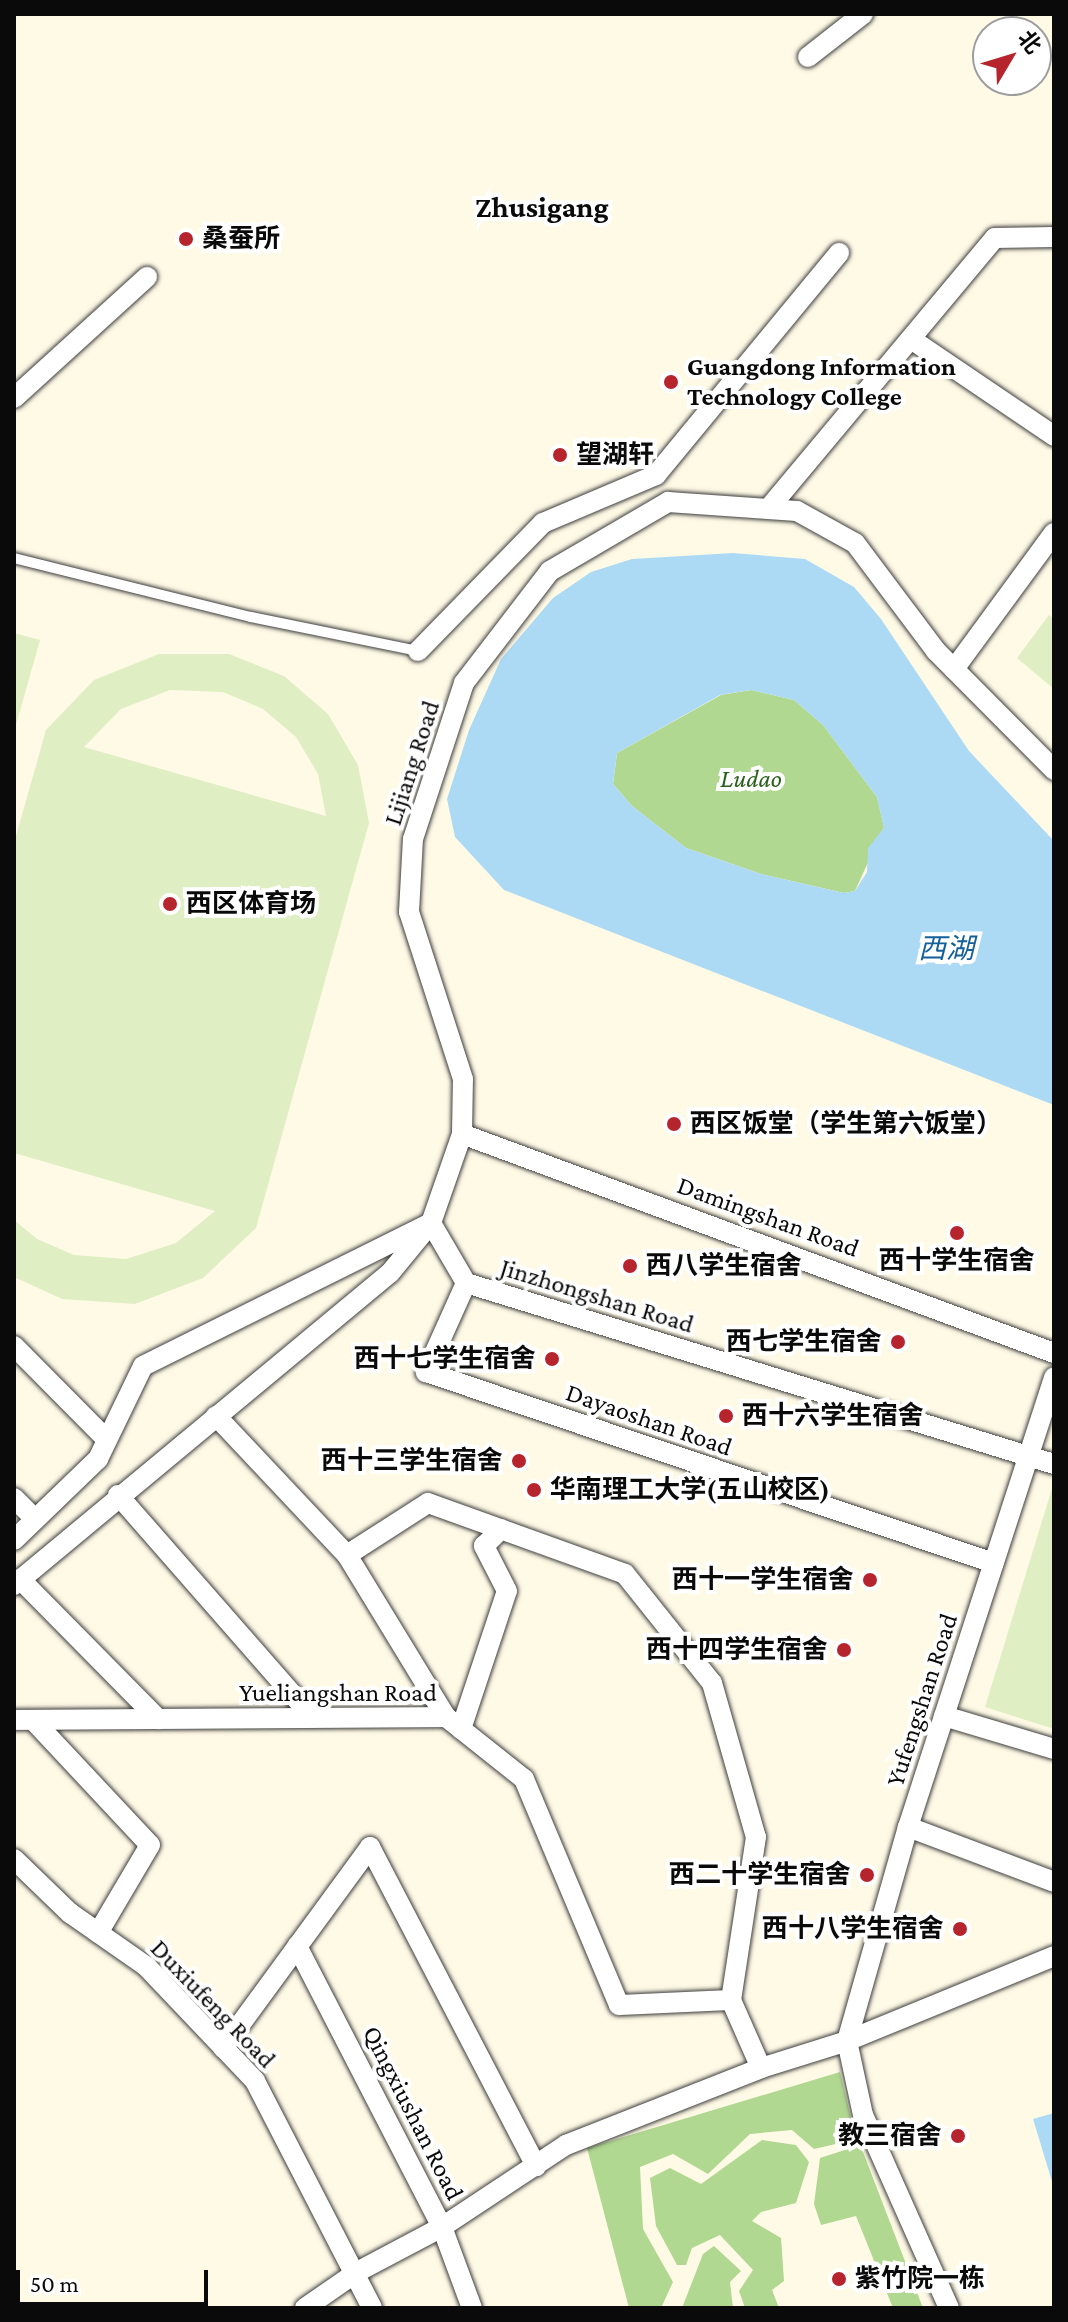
<!DOCTYPE html>
<html>
<head>
<meta charset="utf-8">
<style>
	body { margin:0 }
	#map { position:relative; width:1068px; height:2322px; overflow:hidden; background:#fffae6; font-family:"Crimson Pro","Noto Sans SC",serif }
	div>[style] { position:absolute }
	[style*='--x'] { left:calc(var(--x)*1px); top:calc(var(--y)*1px); width:calc(var(--w)*1px); rotate:calc(var(--a)*1deg) }
	.forest>* { inset:0; background:#b1d891 }
	.pitch>* { inset:0; background:#e0eec4 }
	.water>* { inset:0; background:#acdaf5 }
	.roads { filter:drop-shadow(0 0 2px #3d3d3d) drop-shadow(0 0 2px #3d3d3d) }
	.lane>* { height:10px; margin:-5px; padding:0 5px; transform-origin:5px; border-radius:5px; background:#fff }
	.street>* { height:20px; margin:-10px; padding:0 10px; transform-origin:10px; border-radius:10px; background:#fff }
	.dots>* { width:22px; height:22px; translate:-50% -50%; box-sizing:border-box; border:4px solid #fff; border-radius:50% }
	span { translate:-50% -50%; white-space:nowrap; text-align:center; line-height:1.15; -webkit-text-stroke:8px #fff; paint-order:stroke }
	.poi-label { font-size:26px; color:#0a0a0a; font-weight:700 }
	.left { translate:0 -50%; text-align:left }
	.right { translate:-100% -50%; text-align:right }
	.street-label { font-size:26px; color:#0a0a0a }
	.park-label { font-size:26px; color:#2a5f1c; font-style:italic }
	.water-label { font-size:28px; color:#166098; font-style:italic }
	.quarter-label { font-size:30px; color:#0a0a0a; font-weight:700 }
	.frame { position:absolute; inset:0; border:16px solid #0a0a0a; pointer-events:none }
	.north { position:absolute; left:972px; top:16px; width:80px; height:80px; box-sizing:border-box; background:#fff; border:2px solid #9d9d9d; border-radius:50%; rotate:52deg; font-size:22px; font-weight:700; line-height:32px; text-align:center; color:#0a0a0a }
	.north::after { content:''; display:block; margin:auto; width:28px; height:36px; background:#b6252d; clip-path:polygon(50% 0,100% 100%,50% 72%,0 100%) }
	.scale { position:absolute; left:16px; top:2270px; width:192px; height:36px; box-sizing:border-box; border:4px solid #0a0a0a; border-top:0; padding-left:10px; font-size:24px; line-height:28px; white-space:nowrap; color:#0a0a0a; -webkit-text-stroke:6px #fff; paint-order:stroke }
</style>
</head>
<body>
<div id="map">
	<div class="forest">
		<i style="clip-path:polygon(751px 690px,794px 700px,823px 725px,877px 797px,884px 827px,855px 891px,844px 893px,761px 874px,686px 848px,632px 806px,613px 784px,617px 753px,721px 695px)"></i>
		<i style="clip-path:polygon(840px 2072px,853px 2126px,923px 2308px,893px 2308px,856px 2216px,821px 2225px,814px 2204px,820px 2158px,851px 2148px,849px 2141px,814px 2149px,792px 2130px,750px 2134px,708px 2174px,673px 2154px,640px 2167px,643px 2229px,673px 2282px,661px 2308px,629px 2308px,587px 2148px)"></i>
		<i style="clip-path:polygon(762px 2140px,796px 2145px,809px 2162px,796px 2203px,761px 2212px,752px 2221px,781px 2238px,784px 2281px,772px 2290px,779px 2308px,745px 2308px,739px 2291px,753px 2270px,720px 2235px,692px 2248px,686px 2265px,677px 2265px,656px 2226px,650px 2178px,670px 2168px,701px 2184px)"></i>
		<i style="clip-path:polygon(714px 2246px,741px 2271px,730px 2282px,733px 2308px,682px 2308px,703px 2254px)"></i>
	</div>
	<div class="pitch">
		<i style="clip-path:polygon(1049px 615px,1054px 619px,1054px 689px,1017px 658px)"></i>
		<i style="clip-path:polygon(14px 633px,40px 640px,14px 732px)"></i>
		<i style="clip-path:polygon(evenodd,159px 654px,229px 654px,284px 676px,328px 714px,358px 765px,369px 823px,256px 1228px,203px 1278px,135px 1304px,62px 1299px,14px 1277px,14px 1220px,37px 1239px,74px 1255px,126px 1259px,176px 1243px,215px 1211px,14px 1153px,14px 843px,46px 730px,94px 680px,159px 654px,170px 690px,223px 692px,263px 709px,296px 737px,318px 774px,326px 816px,84px 747px,121px 709px,170px 690px)"></i>
		<i style="clip-path:polygon(1054px 1482px,1054px 1729px,985px 1707px)"></i>
	</div>
	<div class="water">
		<i style="clip-path:polygon(evenodd,733px 553px,805px 559px,854px 587px,881px 619px,969px 751px,1054px 841px,1054px 1105px,504px 890px,455px 837px,447px 799px,469px 730px,501px 659px,553px 598px,591px 572px,632px 559px,733px 553px,751px 690px,794px 700px,823px 725px,877px 797px,884px 828px,868px 848px,867px 872px,855px 891px,844px 893px,761px 874px,686px 848px,632px 806px,613px 784px,617px 753px,720px 695px,751px 690px)"></i>
		<i style="clip-path:polygon(1054px 2113px,1054px 2188px,1033px 2119px)"></i>
	</div>
	<div class="roads">
		<div class="lane">
			<i style="--x:14;--y:558;--w:244;--a:14"></i>
			<i style="--x:251;--y:617;--w:170;--a:11.5"></i>
		</div>
		<div class="street">
			<i style="--x:808;--y:57;--w:70;--a:-38"></i>
			<i style="--x:911;--y:339;--w:173;--a:34.1"></i>
			<i style="--x:14;--y:398;--w:180;--a:-42.3"></i>
			<i style="--x:769;--y:508;--w:352;--a:-50.1"></i>
			<i style="--x:995;--y:238;--w:59;--a:-1"></i>
			<i style="--x:418;--y:651;--w:179;--a:-45.7"></i>
			<i style="--x:543;--y:523;--w:123;--a:-23"></i>
			<i style="--x:656;--y:475;--w:288;--a:-50.5"></i>
			<i style="--x:954;--y:669;--w:169;--a:-53.7"></i>
			<i style="--x:462;--y:1134;--w:631;--a:20.3"></i>
			<i style="--x:466;--y:1283;--w:98;--a:114.2"></i>
			<i style="--x:426;--y:1372;--w:599;--a:18.59"></i>
			<i style="--x:14;--y:1346;--w:132;--a:45.3"></i>
			<i style="--x:216;--y:1416;--w:191;--a:46.7"></i>
			<i style="--x:347;--y:1555;--w:190;--a:58.6"></i>
			<i style="--x:118;--y:1495;--w:296;--a:48.8"></i>
			<i style="--x:14;--y:1498;--w:30;--a:45"></i>
			<i style="--x:14;--y:1540;--w:117;--a:-44"></i>
			<i style="--x:98;--y:1459;--w:103;--a:-64.2"></i>
			<i style="--x:143;--y:1366;--w:322;--a:-26.4"></i>
			<i style="--x:431;--y:1223;--w:94;--a:-70.8"></i>
			<i style="--x:462;--y:1134;--w:55;--a:-89"></i>
			<i style="--x:463;--y:1079;--w:176;--a:-107.9"></i>
			<i style="--x:409;--y:912;--w:73;--a:-86.9"></i>
			<i style="--x:413;--y:839;--w:164;--a:-71.9"></i>
			<i style="--x:464;--y:683;--w:141;--a:-52.5"></i>
			<i style="--x:550;--y:571;--w:137;--a:-30.3"></i>
			<i style="--x:668;--y:502;--w:129;--a:4"></i>
			<i style="--x:797;--y:511;--w:66;--a:28.9"></i>
			<i style="--x:855;--y:543;--w:135;--a:53.1"></i>
			<i style="--x:936;--y:651;--w:168;--a:45.2"></i>
			<i style="--x:347;--y:1555;--w:96;--a:-32.7"></i>
			<i style="--x:428;--y:1503;--w:209;--a:19.8"></i>
			<i style="--x:625;--y:1574;--w:139;--a:51.4"></i>
			<i style="--x:712;--y:1683;--w:160;--a:74.1"></i>
			<i style="--x:756;--y:1837;--w:165;--a:98.7"></i>
			<i style="--x:731;--y:2000;--w:74;--a:66.2"></i>
			<i style="--x:20;--y:1579;--w:197;--a:45.4"></i>
			<i style="--x:14;--y:1585;--w:489;--a:-39.7"></i>
			<i style="--x:390;--y:1273;--w:65;--a:-50.6"></i>
			<i style="--x:431;--y:1223;--w:69;--a:59.7"></i>
			<i style="--x:466;--y:1283;--w:615;--a:17.11"></i>
			<i style="--x:944;--y:1716;--w:115;--a:16.7"></i>
			<i style="--x:14;--y:1720;--w:432;--a:-0.4"></i>
			<i style="--x:446;--y:1717;--w:100;--a:38.5"></i>
			<i style="--x:524;--y:1779;--w:245;--a:67.2"></i>
			<i style="--x:619;--y:2005;--w:112;--a:-2.6"></i>
			<i style="--x:33;--y:1720;--w:171;--a:46.9"></i>
			<i style="--x:150;--y:1845;--w:102;--a:120.6"></i>
			<i style="--x:461;--y:1729;--w:145;--a:-71.6"></i>
			<i style="--x:507;--y:1591;--w:51;--a:-117.1"></i>
			<i style="--x:484;--y:1546;--w:24;--a:-45"></i>
			<i style="--x:908;--y:1827;--w:156;--a:20.6"></i>
			<i style="--x:14;--y:1859;--w:78;--a:44"></i>
			<i style="--x:70;--y:1913;--w:94;--a:35"></i>
			<i style="--x:147;--y:1967;--w:157;--a:46.5"></i>
			<i style="--x:255;--y:2081;--w:255;--a:62.7"></i>
			<i style="--x:297;--y:1946;--w:316;--a:62.7"></i>
			<i style="--x:442;--y:2227;--w:86;--a:69.7"></i>
			<i style="--x:223;--y:2048;--w:249;--a:-53.8"></i>
			<i style="--x:370;--y:1847;--w:360;--a:62.5"></i>
			<i style="--x:305;--y:2308;--w:63;--a:-34.7"></i>
			<i style="--x:357;--y:2272;--w:96;--a:-27.9"></i>
			<i style="--x:442;--y:2227;--w:149;--a:-33.5"></i>
			<i style="--x:566;--y:2145;--w:210;--a:-21.5"></i>
			<i style="--x:761;--y:2068;--w:90;--a:-17.4"></i>
			<i style="--x:847;--y:2041;--w:224;--a:-22.3"></i>
			<i style="--x:949;--y:2308;--w:211;--a:-114"></i>
			<i style="--x:863;--y:2115;--w:76;--a:-102.2"></i>
			<i style="--x:847;--y:2041;--w:223;--a:-74.1"></i>
			<i style="--x:908;--y:1827;--w:473;--a:-72"></i>
		</div>
	</div>
	<div class="dots">
		<i style="left:186px;top:239px;background:#b6252d"></i>
		<i style="left:671px;top:382px;background:#b6252d"></i>
		<i style="left:560px;top:455px;background:#b6252d"></i>
		<i style="left:170px;top:904px;background:#b6252d"></i>
		<i style="left:674px;top:1124px;background:#b6252d"></i>
		<i style="left:957px;top:1233px;background:#b6252d"></i>
		<i style="left:630px;top:1266px;background:#b6252d"></i>
		<i style="left:898px;top:1342px;background:#b6252d"></i>
		<i style="left:552px;top:1359px;background:#b6252d"></i>
		<i style="left:726px;top:1416px;background:#b6252d"></i>
		<i style="left:519px;top:1461px;background:#b6252d"></i>
		<i style="left:534px;top:1490px;background:#b6252d"></i>
		<i style="left:870px;top:1580px;background:#b6252d"></i>
		<i style="left:844px;top:1650px;background:#b6252d"></i>
		<i style="left:867px;top:1875px;background:#b6252d"></i>
		<i style="left:960px;top:1929px;background:#b6252d"></i>
		<i style="left:958px;top:2136px;background:#b6252d"></i>
		<i style="left:839px;top:2279px;background:#b6252d"></i>
	</div>
	<div class="poi-label">
		<span class="left" style="left:202px;top:239px">桑蚕所</span>
		<span class="left" style="left:687px;top:382px">Guangdong Information<br>Technology College</span>
		<span class="left" style="left:576px;top:455px">望湖轩</span>
		<span class="left" style="left:186px;top:904px">西区体育场</span>
		<span class="left" style="left:690px;top:1124px">西区饭堂（学生第六饭堂）</span>
		<span style="left:957px;top:1261px">西十学生宿舍</span>
		<span class="left" style="left:646px;top:1266px">西八学生宿舍</span>
		<span class="right" style="left:882px;top:1342px">西七学生宿舍</span>
		<span class="right" style="left:536px;top:1359px">西十七学生宿舍</span>
		<span class="left" style="left:742px;top:1416px">西十六学生宿舍</span>
		<span class="right" style="left:503px;top:1461px">西十三学生宿舍</span>
		<span class="left" style="left:550px;top:1490px">华南理工大学(五山校区)</span>
		<span class="right" style="left:854px;top:1580px">西十一学生宿舍</span>
		<span class="right" style="left:828px;top:1650px">西十四学生宿舍</span>
		<span class="right" style="left:851px;top:1875px">西二十学生宿舍</span>
		<span class="right" style="left:944px;top:1929px">西十八学生宿舍</span>
		<span class="right" style="left:942px;top:2136px">教三宿舍</span>
		<span class="left" style="left:855px;top:2279px">紫竹院一栋</span>
	</div>
	<div class="street-label">
		<span style="left:412px;top:763px;rotate:-72deg">Lijiang Road</span>
		<span style="left:768px;top:1217px;rotate:20deg">Damingshan Road</span>
		<span style="left:597px;top:1296px;rotate:17deg">Jinzhongshan Road</span>
		<span style="left:649px;top:1420px;rotate:19deg">Dayaoshan Road</span>
		<span style="left:338px;top:1693px">Yueliangshan Road</span>
		<span style="left:922px;top:1700px;rotate:-72deg">Yufengshan Road</span>
		<span style="left:213px;top:2004px;rotate:46deg">Duxiufeng Road</span>
		<span style="left:413px;top:2113px;rotate:63deg">Qingxiushan Road</span>
	</div>
	<div class="park-label">
		<span style="left:751px;top:779px">Ludao</span>
	</div>
	<div class="water-label">
		<span style="left:946px;top:949px">西湖</span>
	</div>
	<div class="quarter-label">
		<span style="left:542px;top:207px">Zhusigang</span>
	</div>
	<div class="frame"></div>
	<div class="north">北</div>
	<div class="scale">50 m</div>
</div>
</body>
</html>
